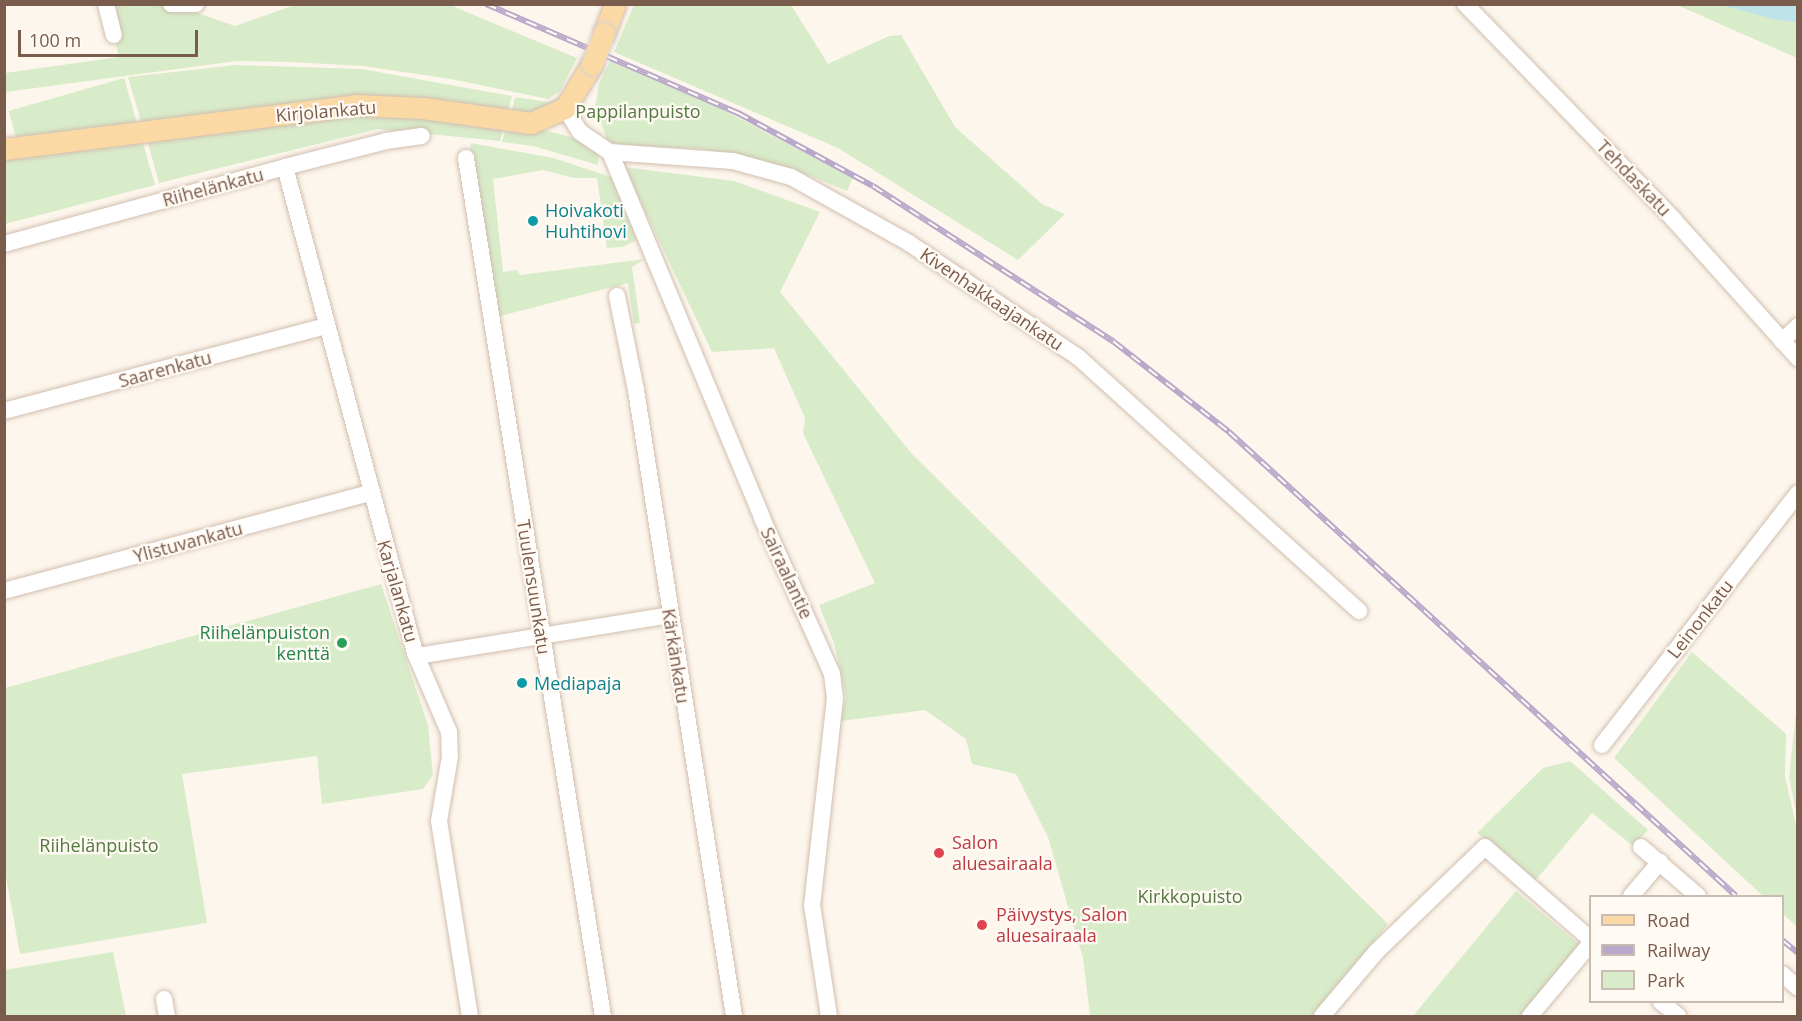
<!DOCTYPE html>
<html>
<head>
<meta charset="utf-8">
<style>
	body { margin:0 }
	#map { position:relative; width:1802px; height:1021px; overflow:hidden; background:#fdf6ec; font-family:"Open Sans",sans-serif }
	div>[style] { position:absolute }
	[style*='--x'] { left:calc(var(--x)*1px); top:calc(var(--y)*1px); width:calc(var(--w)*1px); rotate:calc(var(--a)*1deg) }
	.green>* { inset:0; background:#d8ecc9; transform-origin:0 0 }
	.water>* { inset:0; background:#bfe3e8 }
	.roads { filter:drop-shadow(0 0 2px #d1beb0) drop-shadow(0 0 2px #d1beb0) }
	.minor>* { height:16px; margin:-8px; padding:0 8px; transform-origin:8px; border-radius:8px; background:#fff }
	.major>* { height:21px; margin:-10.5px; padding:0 10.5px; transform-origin:10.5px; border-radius:10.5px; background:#fbd9a5 }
	.rail>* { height:6px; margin-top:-3px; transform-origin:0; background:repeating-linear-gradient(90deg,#fffaf3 0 11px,#b9a8c9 0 22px); box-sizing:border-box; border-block:2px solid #b9a8c9 }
	.bridges { filter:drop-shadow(0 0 2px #dad1cd) drop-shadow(0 0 2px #dad1cd) }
	.major-bridge>* { height:21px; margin:-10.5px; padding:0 10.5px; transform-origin:10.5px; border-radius:10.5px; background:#fbd9a5 }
	.dots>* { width:16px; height:16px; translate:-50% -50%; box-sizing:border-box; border:3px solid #fffaf3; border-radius:50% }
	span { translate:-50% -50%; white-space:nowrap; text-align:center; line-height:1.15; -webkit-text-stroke:4.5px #fffaf3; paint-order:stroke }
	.street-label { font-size:18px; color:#7a5c4d }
	.park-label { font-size:18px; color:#537a41 }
	.culture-label { font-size:18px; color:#0d838f }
	.left { translate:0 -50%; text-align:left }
	.leisure-label { font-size:18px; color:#27864d }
	.right { translate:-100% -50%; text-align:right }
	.health-label { font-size:18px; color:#be3a42 }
	.frame { position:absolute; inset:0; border:6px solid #7a5c4d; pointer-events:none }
	.legend { position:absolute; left:1589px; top:895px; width:195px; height:108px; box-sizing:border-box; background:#fffaf3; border:2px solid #cabbb1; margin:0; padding:8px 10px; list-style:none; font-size:18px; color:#7a5c4d }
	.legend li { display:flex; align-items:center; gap:12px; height:30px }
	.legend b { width:30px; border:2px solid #cabbb1 }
	.scale { position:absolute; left:18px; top:30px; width:180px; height:27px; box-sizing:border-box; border:3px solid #7a5c4d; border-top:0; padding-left:8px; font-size:18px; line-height:21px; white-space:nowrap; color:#7a5c4d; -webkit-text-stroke:4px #fffaf3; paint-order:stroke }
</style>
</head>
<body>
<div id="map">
	<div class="green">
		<i style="clip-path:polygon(105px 5px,174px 5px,235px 26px,295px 5px,450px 5px,577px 58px,560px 91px,548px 99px,451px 79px,363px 66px,291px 62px,237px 61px,5px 92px,5px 73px,119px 57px)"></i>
		<i style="clip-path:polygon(634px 5px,791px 5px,828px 64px,889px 36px,901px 35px,955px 127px,1042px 204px,1065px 214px,1018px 260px,838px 148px,614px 52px)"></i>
		<i style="clip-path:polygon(1677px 5px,1721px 5px,1797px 22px,1797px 58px)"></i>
		<i style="clip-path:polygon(610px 61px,718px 107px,853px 178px,847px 191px,793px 169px,704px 149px,609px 144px,595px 108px,599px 84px)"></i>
		<i style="clip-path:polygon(236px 65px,362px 69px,512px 96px,506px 119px,420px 105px,143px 128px,128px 77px)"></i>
		<i style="left:124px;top:78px;width:52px;height:120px;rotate:74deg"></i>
		<i style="clip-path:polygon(515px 97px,548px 102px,561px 98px,556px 109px,510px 118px)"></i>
		<i style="clip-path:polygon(356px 107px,505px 121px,500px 141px,378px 129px,159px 183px,145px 132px)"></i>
		<i style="clip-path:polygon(508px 121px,571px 137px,599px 153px,598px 165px,533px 146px,502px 142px)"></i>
		<i style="clip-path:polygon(140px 133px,155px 185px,5px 224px,5px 152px)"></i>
		<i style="clip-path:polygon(471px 143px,553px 158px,611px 177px,637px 240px,623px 247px,607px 248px,597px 178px,574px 178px,543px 170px,493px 179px,503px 272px,517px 270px,520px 275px,645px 259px,632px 267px,640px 323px,634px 324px,628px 283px,496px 317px,469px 156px)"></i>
		<i style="clip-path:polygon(624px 167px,734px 181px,820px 212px,780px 292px,912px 454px,1388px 924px,1314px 1016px,1090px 1016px,1083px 958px,1048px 837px,1016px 774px,972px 764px,966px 739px,925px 710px,841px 721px,846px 697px,834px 643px,819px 605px,875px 583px,803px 433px,805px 418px,774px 348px,712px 352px)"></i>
		<i style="clip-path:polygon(381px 584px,428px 725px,433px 775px,423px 789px,322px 804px,317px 756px,182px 774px,207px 923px,20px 954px,5px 871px,5px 688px)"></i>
		<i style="clip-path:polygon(1692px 652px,1786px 734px,1785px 776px,1797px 830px,1797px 927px,1783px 914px,1782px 896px,1763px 896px,1614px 758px)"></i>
		<i style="clip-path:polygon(1797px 703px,1798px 816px,1797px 816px,1789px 778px)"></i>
		<i style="clip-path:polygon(1570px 761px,1648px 830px,1633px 846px,1592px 813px,1535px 881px,1477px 833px,1543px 768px)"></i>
		<i style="clip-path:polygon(1516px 891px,1580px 945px,1521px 1016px,1413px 1016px)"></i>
		<i style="clip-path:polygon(113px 952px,126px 1016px,5px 1016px,5px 970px)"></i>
	</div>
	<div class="water">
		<i style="clip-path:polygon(1721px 5px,1797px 5px,1797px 22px,1777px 20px)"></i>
	</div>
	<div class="roads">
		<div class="minor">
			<i style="--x:106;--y:4;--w:32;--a:76"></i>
			<i style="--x:171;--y:4;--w:25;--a:0"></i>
			<i style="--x:1465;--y:4;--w:301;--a:45.9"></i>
			<i style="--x:1674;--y:220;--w:186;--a:48.1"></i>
			<i style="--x:565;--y:108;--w:28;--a:58"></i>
			<i style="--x:580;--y:132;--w:36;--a:34"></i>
			<i style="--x:610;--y:152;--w:123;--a:4.2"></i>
			<i style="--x:733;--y:161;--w:60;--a:15.4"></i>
			<i style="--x:791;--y:177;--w:135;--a:29.2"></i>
			<i style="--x:909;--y:243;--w:204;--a:34"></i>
			<i style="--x:1078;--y:357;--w:379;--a:42.1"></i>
			<i style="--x:610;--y:152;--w:396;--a:67.4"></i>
			<i style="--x:762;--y:518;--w:171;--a:65.8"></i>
			<i style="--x:832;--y:674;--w:24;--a:83"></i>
			<i style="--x:835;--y:698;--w:208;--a:96.3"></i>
			<i style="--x:812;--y:905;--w:112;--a:81.3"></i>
			<i style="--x:466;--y:158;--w:869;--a:80.93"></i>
			<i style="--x:285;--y:167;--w:503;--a:75.02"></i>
			<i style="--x:415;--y:653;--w:86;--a:66.7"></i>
			<i style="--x:449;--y:732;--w:24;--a:88"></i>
			<i style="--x:450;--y:756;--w:66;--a:99.6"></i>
			<i style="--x:439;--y:821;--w:197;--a:81"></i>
			<i style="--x:4;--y:244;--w:291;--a:-15.3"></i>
			<i style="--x:285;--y:167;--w:104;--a:-14.4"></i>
			<i style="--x:386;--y:141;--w:36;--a:-8"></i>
			<i style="--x:617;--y:296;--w:96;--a:78.6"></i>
			<i style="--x:636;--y:390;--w:634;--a:81.1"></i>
			<i style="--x:1782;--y:341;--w:22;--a:-43"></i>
			<i style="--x:4;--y:411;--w:332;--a:-14.8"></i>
			<i style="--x:4;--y:591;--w:380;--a:-15"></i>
			<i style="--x:417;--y:656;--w:256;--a:-9.2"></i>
			<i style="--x:1602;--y:745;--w:319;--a:-52.1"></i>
			<i style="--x:1641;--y:847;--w:75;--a:40.7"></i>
			<i style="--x:1631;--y:896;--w:45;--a:-49.5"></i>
			<i style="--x:1782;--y:974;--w:21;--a:41"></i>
			<i style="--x:164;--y:999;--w:17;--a:80"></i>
			<i style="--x:1661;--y:1002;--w:22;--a:39"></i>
			<i style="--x:1322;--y:1016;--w:84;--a:-49.8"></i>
			<i style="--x:1376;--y:952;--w:151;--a:-43.9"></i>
			<i style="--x:1485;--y:847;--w:140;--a:41.2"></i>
			<i style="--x:1530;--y:1016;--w:94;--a:-50.2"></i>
		</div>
		<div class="major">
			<i style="--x:604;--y:33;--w:31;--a:-69"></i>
			<i style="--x:4;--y:149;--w:355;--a:-7.1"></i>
			<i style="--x:356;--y:105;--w:67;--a:2.6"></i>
			<i style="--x:423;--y:108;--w:109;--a:7.9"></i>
			<i style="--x:531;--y:123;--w:37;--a:-24"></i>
			<i style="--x:565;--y:108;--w:52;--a:-58.5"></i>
		</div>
	</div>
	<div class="rail">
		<i style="--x:486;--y:4;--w:275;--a:23.4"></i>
		<i style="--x:738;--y:113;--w:153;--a:28.4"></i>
		<i style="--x:873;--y:186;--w:287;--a:32.9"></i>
		<i style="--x:1114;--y:342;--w:146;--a:38"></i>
		<i style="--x:1229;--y:432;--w:687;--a:42.46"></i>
		<i style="--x:1782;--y:940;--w:21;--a:39"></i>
	</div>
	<div class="bridges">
		<div class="major-bridge">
			<i style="--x:592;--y:64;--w:33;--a:-69"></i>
		</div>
	</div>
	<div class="dots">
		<i style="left:533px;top:221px;background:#0f9aa8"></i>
		<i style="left:342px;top:643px;background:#2e9e5b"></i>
		<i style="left:522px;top:683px;background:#0f9aa8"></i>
		<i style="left:939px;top:853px;background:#e0444e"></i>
		<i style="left:982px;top:925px;background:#e0444e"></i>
	</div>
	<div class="street-label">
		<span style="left:326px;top:111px;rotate:-5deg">Kirjolankatu</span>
		<span style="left:1634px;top:178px;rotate:46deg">Tehdaskatu</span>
		<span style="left:213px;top:187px;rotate:-15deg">Riihelänkatu</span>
		<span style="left:992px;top:299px;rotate:34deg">Kivenhakkaajankatu</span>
		<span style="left:165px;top:369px;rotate:-15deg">Saarenkatu</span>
		<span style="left:188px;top:542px;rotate:-15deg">Ylistuvankatu</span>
		<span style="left:787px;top:573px;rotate:65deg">Sairaalantie</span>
		<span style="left:534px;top:587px;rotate:81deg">Tuulensuunkatu</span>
		<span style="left:398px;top:591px;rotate:74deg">Karjalankatu</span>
		<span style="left:1700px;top:619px;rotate:-52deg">Leinonkatu</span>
		<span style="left:676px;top:656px;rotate:81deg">Kärkänkatu</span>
	</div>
	<div class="park-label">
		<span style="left:638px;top:111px">Pappilanpuisto</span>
		<span style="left:99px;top:845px">Riihelänpuisto</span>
		<span style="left:1190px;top:896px">Kirkkopuisto</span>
	</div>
	<div class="culture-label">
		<span class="left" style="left:545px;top:221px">Hoivakoti<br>Huhtihovi</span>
		<span class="left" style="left:534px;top:683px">Mediapaja</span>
	</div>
	<div class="leisure-label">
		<span class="right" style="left:330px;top:643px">Riihelänpuiston<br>kenttä</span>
	</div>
	<div class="health-label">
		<span class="left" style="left:952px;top:853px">Salon<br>aluesairaala</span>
		<span class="left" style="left:996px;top:925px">Päivystys, Salon<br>aluesairaala</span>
	</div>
	<div class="frame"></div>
	<ul class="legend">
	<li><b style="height:8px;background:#fbd9a5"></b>Road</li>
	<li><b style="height:8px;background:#b9a8c9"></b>Railway</li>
	<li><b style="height:16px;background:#d8ecc9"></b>Park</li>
	</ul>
	<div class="scale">100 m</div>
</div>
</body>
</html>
